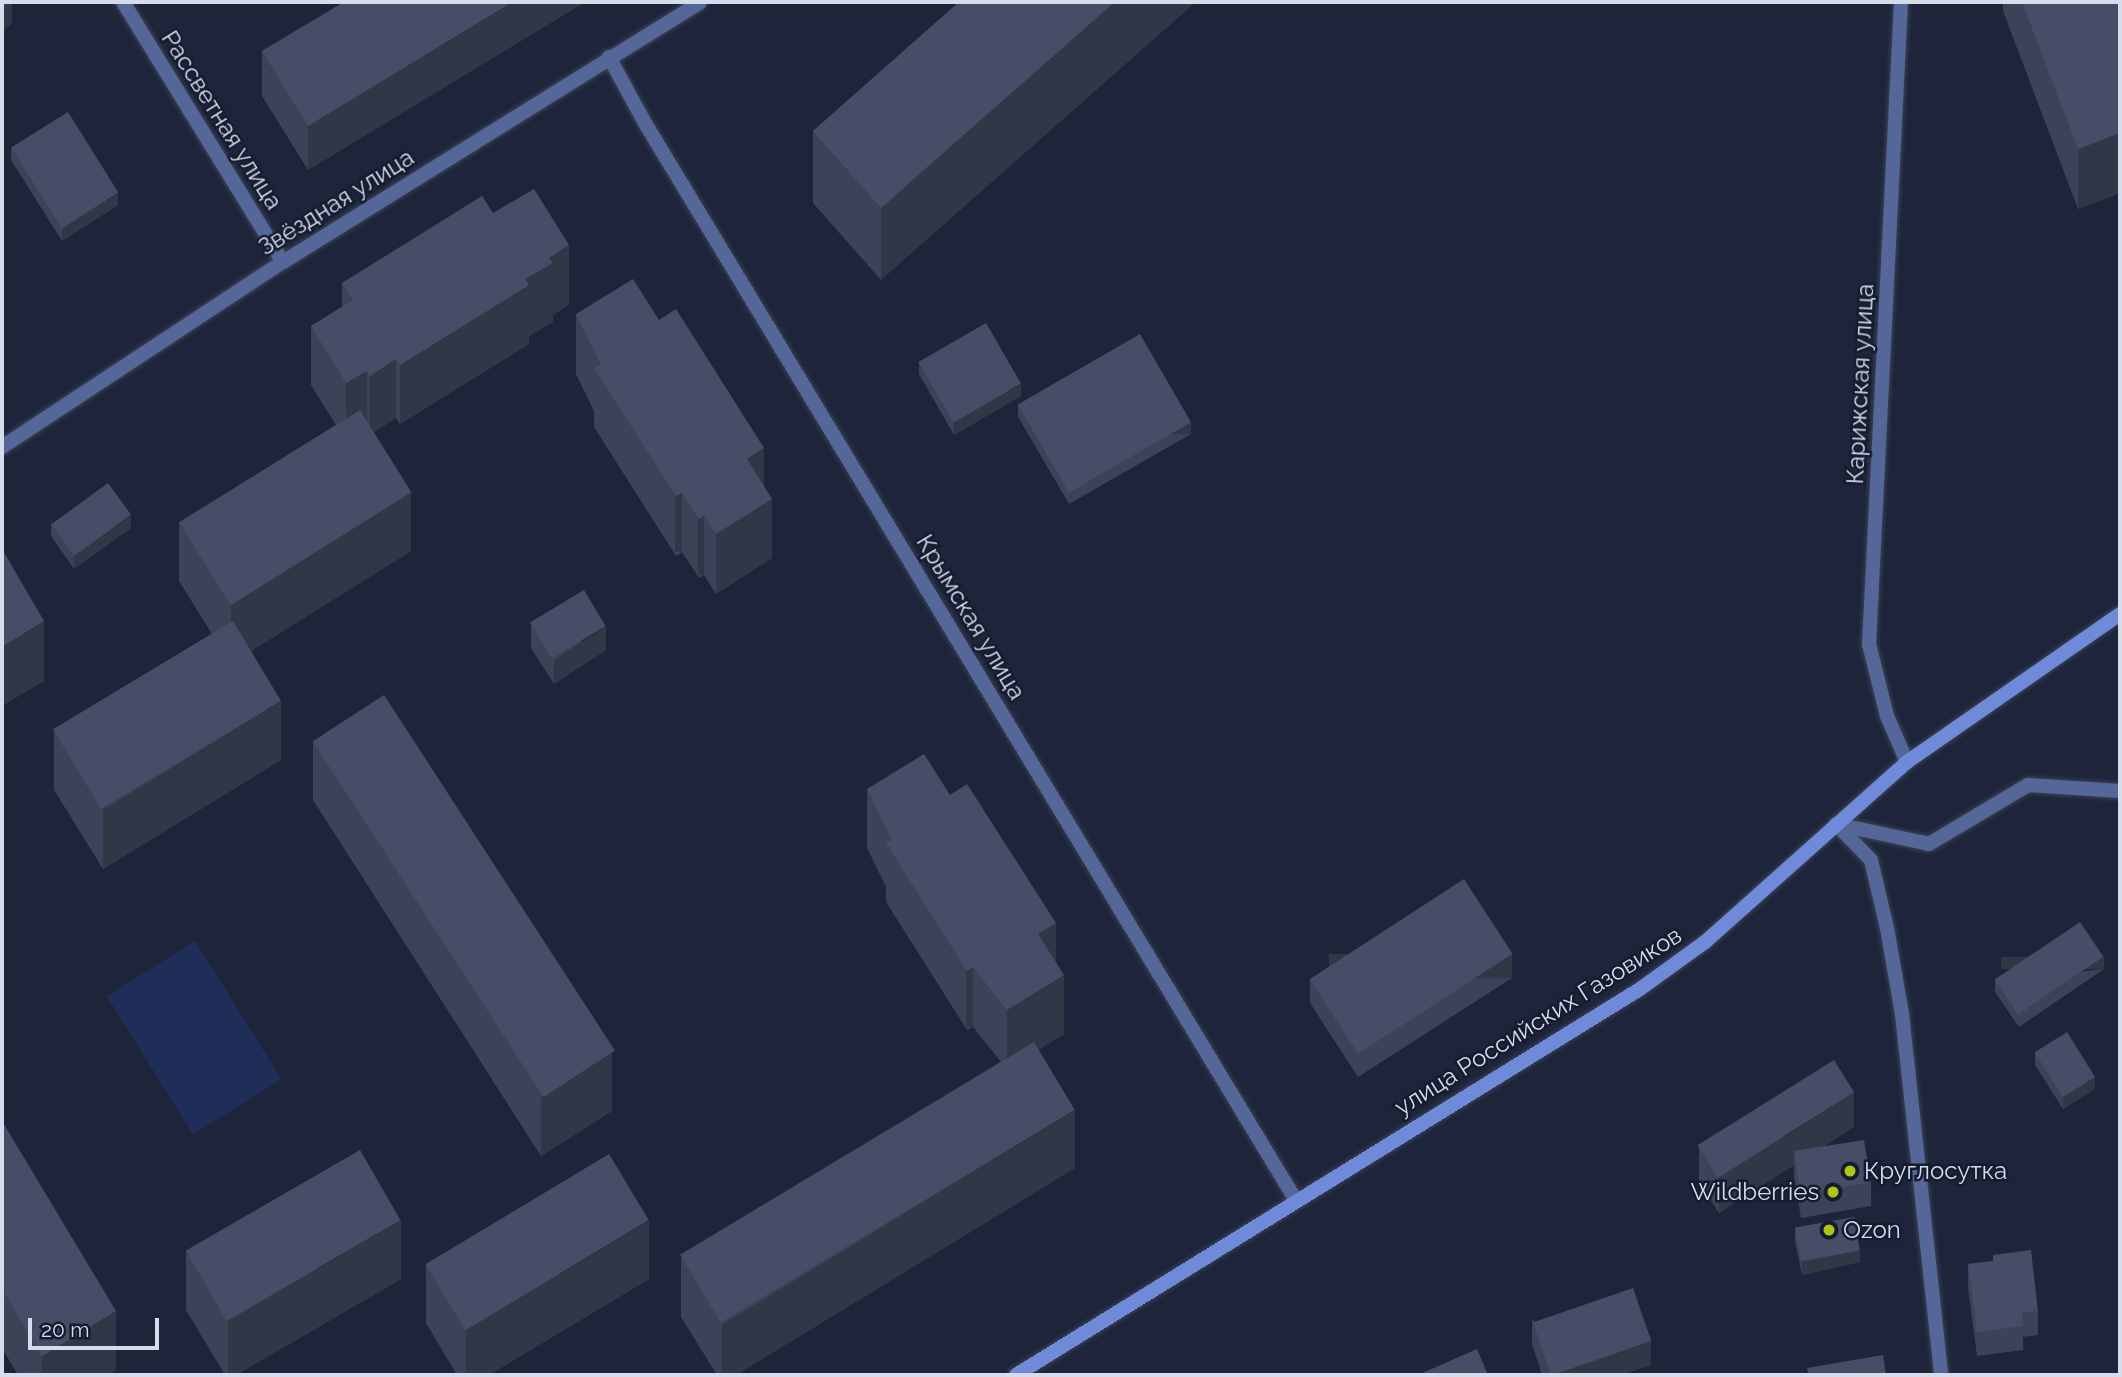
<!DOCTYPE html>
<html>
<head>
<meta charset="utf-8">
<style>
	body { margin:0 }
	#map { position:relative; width:2122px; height:1377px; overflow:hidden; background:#1e253b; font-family:Raleway,sans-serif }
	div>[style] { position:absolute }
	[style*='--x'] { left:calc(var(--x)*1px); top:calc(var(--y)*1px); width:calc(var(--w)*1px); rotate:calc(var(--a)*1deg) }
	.green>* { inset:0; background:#1f2d59; transform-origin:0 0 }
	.roads { filter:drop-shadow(0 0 2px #3b4257) drop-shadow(0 0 2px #3b4257) }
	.street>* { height:14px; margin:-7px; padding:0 7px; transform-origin:7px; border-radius:7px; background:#556798 }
	.secondary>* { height:14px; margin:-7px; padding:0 7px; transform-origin:7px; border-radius:7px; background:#708ada }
	.wall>* { inset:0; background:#3b4358 }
	.shaded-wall>* { inset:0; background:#303747; transform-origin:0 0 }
	.building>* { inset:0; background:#454e66; transform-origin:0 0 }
	.dots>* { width:19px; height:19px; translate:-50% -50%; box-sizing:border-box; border:4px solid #151c30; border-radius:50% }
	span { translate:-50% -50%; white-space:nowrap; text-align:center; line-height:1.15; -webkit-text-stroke:5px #151c30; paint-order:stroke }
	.street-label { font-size:24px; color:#d6dcea }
	.poi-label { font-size:24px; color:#d6dcea }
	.left { translate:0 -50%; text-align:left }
	.right { translate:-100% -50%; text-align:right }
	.frame { position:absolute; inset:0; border:4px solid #d6dcea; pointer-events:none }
	.scale { position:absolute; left:28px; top:1318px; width:131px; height:32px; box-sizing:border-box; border:4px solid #d6dcea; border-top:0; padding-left:9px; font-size:21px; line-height:24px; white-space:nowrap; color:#d6dcea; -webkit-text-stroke:5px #151c30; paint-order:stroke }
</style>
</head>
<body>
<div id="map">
	<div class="green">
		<i style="left:195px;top:941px;width:163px;height:104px;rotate:58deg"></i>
	</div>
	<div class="roads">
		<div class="street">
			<i style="--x:123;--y:2;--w:305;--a:58.4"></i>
			<i style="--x:1901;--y:2;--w:643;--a:92.85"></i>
			<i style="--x:1869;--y:644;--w:74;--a:76"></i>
			<i style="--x:1887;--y:716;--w:50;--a:66.5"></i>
			<i style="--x:609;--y:57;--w:75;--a:61.4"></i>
			<i style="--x:645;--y:123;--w:1257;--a:58.86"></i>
			<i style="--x:2;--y:447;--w:336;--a:-33.4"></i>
			<i style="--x:283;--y:262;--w:491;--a:-31.9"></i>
			<i style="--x:1836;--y:824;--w:50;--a:45.8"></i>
			<i style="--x:1871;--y:860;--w:70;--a:76.8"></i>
			<i style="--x:1887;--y:928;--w:87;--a:80.1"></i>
			<i style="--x:1902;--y:1014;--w:363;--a:83.8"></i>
			<i style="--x:1836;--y:824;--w:95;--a:12.1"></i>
			<i style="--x:1929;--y:844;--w:115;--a:-30.8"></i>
			<i style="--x:2028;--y:785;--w:92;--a:3.7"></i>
		</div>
		<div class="secondary">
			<i style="--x:1016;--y:1375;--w:734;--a:-31.74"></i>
			<i style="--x:1640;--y:989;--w:80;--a:-35.9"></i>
			<i style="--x:1705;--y:942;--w:271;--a:-41.7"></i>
			<i style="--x:1907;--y:762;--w:259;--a:-34.8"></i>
		</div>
	</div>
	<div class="wall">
		<i style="clip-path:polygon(344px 2px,585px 2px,308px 170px,262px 96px,262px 51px)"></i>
		<i style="clip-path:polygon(959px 2px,881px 280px,813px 203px,813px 131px)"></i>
		<i style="clip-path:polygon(2003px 2px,2117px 2px,2120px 11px,2120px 193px,2078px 209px,2003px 11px)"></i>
		<i style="clip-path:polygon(11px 148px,118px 205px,62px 241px,11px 160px)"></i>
		<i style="clip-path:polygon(493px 213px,569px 304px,553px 315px,553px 322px,529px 336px,529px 344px,400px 424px,396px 418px,374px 432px,411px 551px,251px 651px,281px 760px,103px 869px,54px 790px,54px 731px,212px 634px,179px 581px,179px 522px,336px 425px,311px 385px,311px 326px,342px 307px,342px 283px)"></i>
		<i style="clip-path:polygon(576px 314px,764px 486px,772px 558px,716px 594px,704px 575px,699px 578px,682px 552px,676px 556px,594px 427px,594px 411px,576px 374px)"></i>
		<i style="clip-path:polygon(919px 362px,1021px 396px,954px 435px,919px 374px)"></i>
		<i style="clip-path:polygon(1018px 404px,1191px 434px,1069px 504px,1018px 417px)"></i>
		<i style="clip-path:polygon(51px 523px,131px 528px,74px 569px,51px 536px)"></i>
		<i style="clip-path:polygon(531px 624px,606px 650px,554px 684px,531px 648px)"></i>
		<i style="clip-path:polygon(313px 741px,612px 1111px,541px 1156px,313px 800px)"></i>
		<i style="clip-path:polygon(867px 789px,1056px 962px,1064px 1034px,1038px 1050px,1075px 1168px,736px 1375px,717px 1375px,681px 1317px,681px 1257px,1001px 1062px,973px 1027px,967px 1030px,886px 902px,886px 887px,867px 848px)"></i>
		<i style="clip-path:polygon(2104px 969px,2019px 1027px,1995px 992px,1995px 980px)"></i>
		<i style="clip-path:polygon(1512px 978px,1358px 1077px,1310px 1003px,1310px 979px)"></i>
		<i style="clip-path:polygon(2035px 1052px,2095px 1089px,2063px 1109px,2035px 1065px)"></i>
		<i style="clip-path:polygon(2px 1121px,116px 1370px,108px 1375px,18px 1375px,2px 1348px)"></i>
		<i style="clip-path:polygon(1854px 1127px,1821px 1148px,1871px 1182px,1871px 1206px,1801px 1218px,1794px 1177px,1794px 1165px,1719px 1213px,1699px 1182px,1699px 1147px)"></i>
		<i style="clip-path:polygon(1795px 1229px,1860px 1262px,1802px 1275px,1795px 1241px)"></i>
		<i style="clip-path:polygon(186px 1251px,401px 1279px,236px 1375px,225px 1375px,186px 1310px)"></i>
		<i style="clip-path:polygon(1993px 1255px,2038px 1311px,2038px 1335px,2023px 1337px,2023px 1350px,1977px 1356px,1968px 1288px,1968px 1264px,1993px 1261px)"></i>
		<i style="clip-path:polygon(426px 1264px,649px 1279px,489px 1375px,457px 1375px,426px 1323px)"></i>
		<i style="clip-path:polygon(1532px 1320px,1651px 1365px,1620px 1375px,1542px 1375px,1532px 1344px)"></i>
	</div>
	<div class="shaded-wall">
		<i style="clip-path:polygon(10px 2px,12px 2px,12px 24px,2px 31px,2px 7px)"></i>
		<i style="clip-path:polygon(512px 2px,585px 2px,308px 170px,308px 126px)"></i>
		<i style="clip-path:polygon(1115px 2px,1196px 2px,881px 280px,881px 208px)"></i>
		<i style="clip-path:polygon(2120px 133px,2120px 193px,2078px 209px,2078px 149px)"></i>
		<i style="clip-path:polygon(118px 193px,118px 205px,62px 241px,62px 229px)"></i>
		<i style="clip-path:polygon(569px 245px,569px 304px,553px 315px,553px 322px,529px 336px,529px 344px,400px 424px,400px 365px,525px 279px,549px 258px)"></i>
		<i style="clip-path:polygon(396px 359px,396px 418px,370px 435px,370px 376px)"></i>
		<i style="clip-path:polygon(367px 371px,367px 430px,346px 442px,346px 383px)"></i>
		<i style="clip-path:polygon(1021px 384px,1021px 396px,954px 435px,954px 422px)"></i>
		<i style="left:1191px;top:422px;width:12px;height:141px;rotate:90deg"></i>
		<i style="clip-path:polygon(764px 448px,764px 504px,772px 499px,772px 558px,716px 594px,716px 534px,747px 459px)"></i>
		<i style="clip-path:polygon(411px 492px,411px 551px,231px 663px,231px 604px)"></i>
		<i style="left:682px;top:493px;width:59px;height:7px;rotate:90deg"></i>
		<i style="clip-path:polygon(131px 515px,131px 528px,74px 569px,74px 556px)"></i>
		<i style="left:704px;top:516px;width:59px;height:6px;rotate:90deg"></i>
		<i style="clip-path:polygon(44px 621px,44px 681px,2px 706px,2px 647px)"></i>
		<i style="clip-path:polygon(606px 626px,606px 650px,554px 684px,554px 660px)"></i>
		<i style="clip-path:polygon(281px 701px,281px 760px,103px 869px,103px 810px)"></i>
		<i style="clip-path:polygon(1056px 923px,1056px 980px,1064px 975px,1064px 1034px,1007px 1069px,1007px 1010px,1038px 934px)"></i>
		<i style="left:1512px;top:954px;width:24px;height:183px;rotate:90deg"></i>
		<i style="left:2104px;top:957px;width:12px;height:103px;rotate:90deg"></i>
		<i style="left:973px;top:967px;width:60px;height:7px;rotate:90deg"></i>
		<i style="clip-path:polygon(612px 1052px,612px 1111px,541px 1156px,541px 1097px)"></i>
		<i style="clip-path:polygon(2095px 1077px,2095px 1089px,2063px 1109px,2063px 1097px)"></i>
		<i style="clip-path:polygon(1854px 1092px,1854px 1127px,1796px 1164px,1794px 1153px,1794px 1165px,1719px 1213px,1719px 1178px)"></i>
		<i style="clip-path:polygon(1075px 1109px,1075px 1168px,736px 1375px,722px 1375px,722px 1325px)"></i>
		<i style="clip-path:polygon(401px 1220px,401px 1279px,236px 1375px,228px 1375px,228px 1321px)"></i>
		<i style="clip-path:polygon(649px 1220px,649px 1279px,489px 1375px,466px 1375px,466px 1330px)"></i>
		<i style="clip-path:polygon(1860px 1250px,1860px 1262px,1802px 1275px,1802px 1262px)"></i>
		<i style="clip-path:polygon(116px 1311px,116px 1370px,108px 1375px,42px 1375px,42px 1356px)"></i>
		<i style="clip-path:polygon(1651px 1341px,1651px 1365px,1620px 1375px,1550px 1375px,1550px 1374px)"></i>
	</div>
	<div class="building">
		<i style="clip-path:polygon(2px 2px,10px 2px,2px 7px)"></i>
		<i style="clip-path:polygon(344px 2px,512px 2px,308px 126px,262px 51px)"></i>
		<i style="clip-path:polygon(959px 2px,1115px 2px,881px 208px,813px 131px)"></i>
		<i style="clip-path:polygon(2022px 2px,2117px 2px,2120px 11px,2120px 133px,2078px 149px)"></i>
		<i style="left:68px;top:112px;width:95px;height:67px;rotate:58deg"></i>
		<i style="clip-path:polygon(534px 189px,569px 245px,549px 258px,553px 263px,525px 279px,529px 285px,400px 365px,396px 359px,370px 376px,367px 371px,346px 383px,311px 326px,353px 300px,342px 283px,482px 196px,493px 213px)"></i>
		<i style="clip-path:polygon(633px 279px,659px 320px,676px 309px,764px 448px,747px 459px,772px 499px,716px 534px,704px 516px,699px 519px,682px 493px,676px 496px,594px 368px,601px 364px,576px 314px)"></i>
		<i style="left:986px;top:323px;width:70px;height:78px;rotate:60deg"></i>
		<i style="left:1140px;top:334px;width:102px;height:141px;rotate:60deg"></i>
		<i style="left:360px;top:410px;width:97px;height:213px;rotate:58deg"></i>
		<i style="left:108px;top:483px;width:39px;height:70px;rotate:54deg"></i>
		<i style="clip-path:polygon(2px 549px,44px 621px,2px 647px)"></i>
		<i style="left:584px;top:590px;width:42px;height:63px;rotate:59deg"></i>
		<i style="left:233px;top:621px;width:93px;height:210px;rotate:59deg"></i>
		<i style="left:384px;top:695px;width:424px;height:85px;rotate:57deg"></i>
		<i style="clip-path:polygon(924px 754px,950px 795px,967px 784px,1056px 923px,1038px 934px,1064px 975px,1007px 1010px,973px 967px,967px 971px,886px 843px,892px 840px,867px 789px)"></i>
		<i style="left:1464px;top:879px;width:89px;height:184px;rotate:57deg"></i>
		<i style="left:2080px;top:922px;width:42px;height:103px;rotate:56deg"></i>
		<i style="left:2067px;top:1032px;width:53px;height:38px;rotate:58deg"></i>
		<i style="left:1034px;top:1042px;width:79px;height:413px;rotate:59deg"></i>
		<i style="left:1834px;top:1060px;width:38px;height:161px;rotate:58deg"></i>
		<i style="clip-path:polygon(2px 1121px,116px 1311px,42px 1356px,2px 1289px)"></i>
		<i style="left:1864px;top:1140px;width:43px;height:71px;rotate:81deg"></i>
		<i style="left:360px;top:1150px;width:81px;height:201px;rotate:60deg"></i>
		<i style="left:609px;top:1154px;width:77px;height:214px;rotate:59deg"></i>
		<i style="left:1854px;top:1217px;width:34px;height:60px;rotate:80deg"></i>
		<i style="clip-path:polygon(2031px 1250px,2038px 1311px,2022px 1313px,2023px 1326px,1977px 1332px,1968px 1264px,1993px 1261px,1993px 1255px)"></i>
		<i style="left:1633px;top:1288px;width:56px;height:106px;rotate:71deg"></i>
		<i style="clip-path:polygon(1477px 1349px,1488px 1375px,1418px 1375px)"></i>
		<i style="clip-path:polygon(1883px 1355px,1886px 1375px,1809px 1375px,1807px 1368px)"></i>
	</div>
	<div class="dots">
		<i style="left:1850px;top:1171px;background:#acc612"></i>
		<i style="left:1833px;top:1192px;background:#acc612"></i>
		<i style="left:1829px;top:1230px;background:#acc612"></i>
	</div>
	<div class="street-label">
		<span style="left:222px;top:120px;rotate:58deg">Рассветная улица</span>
		<span style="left:336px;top:202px;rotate:-32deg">Звёздная улица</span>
		<span style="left:1860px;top:384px;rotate:-87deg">Карижская улица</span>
		<span style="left:971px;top:617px;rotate:59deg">Крымская улица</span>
		<span style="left:1538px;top:1021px;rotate:-32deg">улица Российских Газовиков</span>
	</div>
	<div class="poi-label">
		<span class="left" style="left:1864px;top:1171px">Круглосутка</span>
		<span class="right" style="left:1819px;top:1192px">Wildberries</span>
		<span class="left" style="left:1843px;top:1230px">Ozon</span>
	</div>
	<div class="frame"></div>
	<div class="scale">20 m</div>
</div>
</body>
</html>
